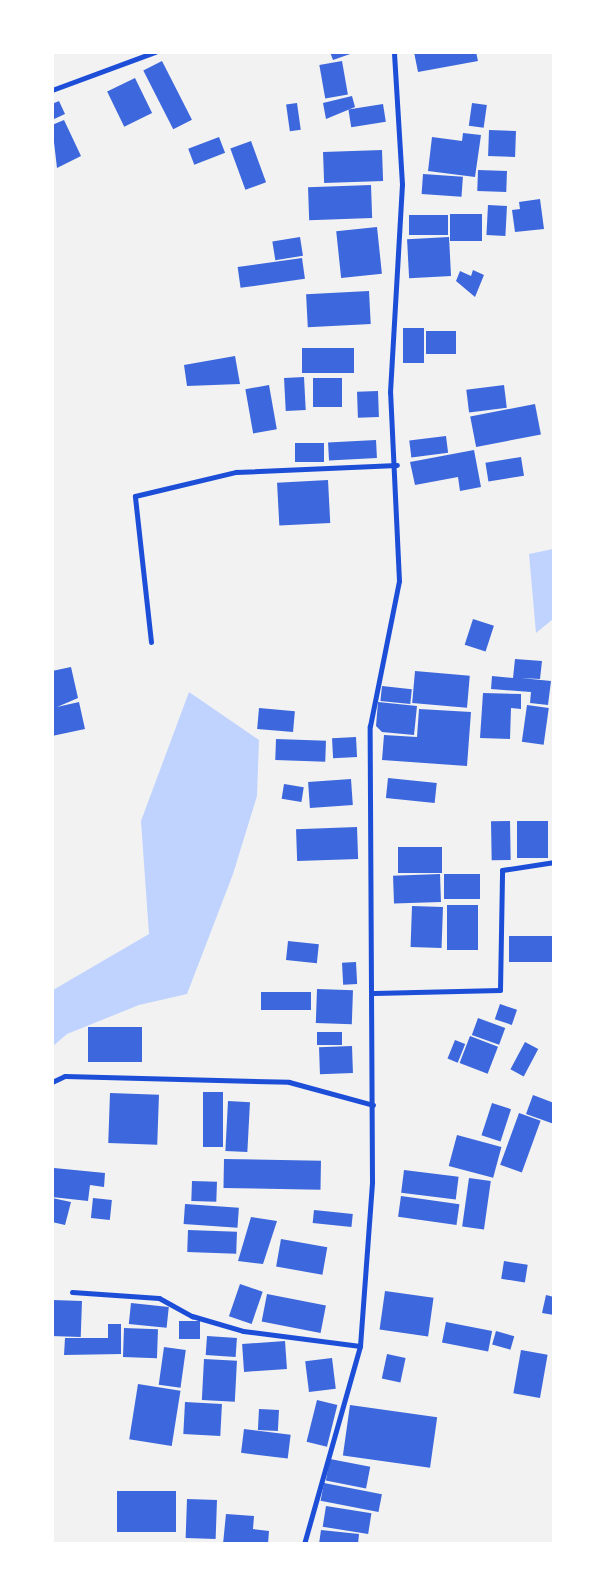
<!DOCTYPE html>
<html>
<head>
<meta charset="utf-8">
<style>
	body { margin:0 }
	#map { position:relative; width:606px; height:1596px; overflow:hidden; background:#f2f2f2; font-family:"Space Grotesk",sans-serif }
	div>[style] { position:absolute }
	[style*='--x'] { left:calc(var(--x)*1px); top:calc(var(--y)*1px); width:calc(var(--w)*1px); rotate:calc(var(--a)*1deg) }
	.water>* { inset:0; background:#bfd3fe }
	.building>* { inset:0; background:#3d67dc; transform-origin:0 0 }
	.service>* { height:5px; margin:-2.5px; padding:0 2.5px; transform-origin:2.5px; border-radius:2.5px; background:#1d4ed8 }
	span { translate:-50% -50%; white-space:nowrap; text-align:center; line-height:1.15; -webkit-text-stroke:5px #fff; paint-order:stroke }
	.frame { position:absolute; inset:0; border:54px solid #fff; pointer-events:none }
</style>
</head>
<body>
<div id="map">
	<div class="water">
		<i style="clip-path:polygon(553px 549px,553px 619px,536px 633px,529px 554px)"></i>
		<i style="clip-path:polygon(189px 692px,259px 740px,257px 796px,233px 874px,187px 994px,139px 1005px,67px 1034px,53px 1046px,53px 990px,149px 934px,141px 821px)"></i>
	</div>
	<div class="building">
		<i style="clip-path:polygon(330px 52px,353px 52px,353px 53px,333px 60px)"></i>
		<i style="clip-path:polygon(414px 52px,476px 52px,478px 61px,418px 72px)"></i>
		<i style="left:162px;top:61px;width:66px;height:21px;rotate:63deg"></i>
		<i style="left:342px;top:61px;width:34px;height:23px;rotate:80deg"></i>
		<i style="left:135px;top:78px;width:39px;height:31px;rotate:64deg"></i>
		<i style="clip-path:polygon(352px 96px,355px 107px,326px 119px,323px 103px)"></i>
		<i style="clip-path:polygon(59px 101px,65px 114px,52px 120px,52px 104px)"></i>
		<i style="left:297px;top:103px;width:27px;height:11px;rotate:82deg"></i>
		<i style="left:472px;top:103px;width:15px;height:23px;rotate:8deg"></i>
		<i style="left:383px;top:104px;width:18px;height:35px;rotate:81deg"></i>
		<i style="clip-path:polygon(64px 120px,81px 156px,57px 168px,52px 125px)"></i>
		<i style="left:489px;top:130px;width:27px;height:26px;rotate:2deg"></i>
		<i style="clip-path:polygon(463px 133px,481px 135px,475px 177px,428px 171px,432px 137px,462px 141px)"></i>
		<i style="left:219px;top:137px;width:17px;height:33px;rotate:69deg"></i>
		<i style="left:251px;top:141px;width:44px;height:22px;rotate:70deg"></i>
		<i style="left:382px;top:150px;width:31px;height:59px;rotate:88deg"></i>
		<i style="left:478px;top:170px;width:29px;height:21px;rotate:2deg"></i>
		<i style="left:423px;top:174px;width:40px;height:20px;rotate:4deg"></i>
		<i style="left:371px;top:185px;width:33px;height:63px;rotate:88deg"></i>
		<i style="clip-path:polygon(540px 199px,544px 229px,515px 232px,512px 210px,520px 209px,519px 202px)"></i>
		<i style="left:488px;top:205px;width:19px;height:30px;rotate:3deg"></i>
		<i style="left:482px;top:214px;width:27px;height:32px;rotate:90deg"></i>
		<i style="left:448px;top:215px;width:20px;height:39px;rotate:90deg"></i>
		<i style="left:377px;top:227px;width:47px;height:41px;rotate:84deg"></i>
		<i style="left:300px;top:237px;width:19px;height:28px;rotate:81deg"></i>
		<i style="left:449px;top:237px;width:39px;height:42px;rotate:87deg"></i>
		<i style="left:302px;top:258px;width:21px;height:65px;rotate:82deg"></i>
		<i style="clip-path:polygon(473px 270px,484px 275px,475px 297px,456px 281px,460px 271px,471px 276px)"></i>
		<i style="left:369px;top:291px;width:33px;height:63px;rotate:87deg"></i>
		<i style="left:403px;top:328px;width:21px;height:35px"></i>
		<i style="left:456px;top:331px;width:23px;height:30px;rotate:90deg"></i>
		<i style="left:354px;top:348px;width:25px;height:52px;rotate:90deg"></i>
		<i style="clip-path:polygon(235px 356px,240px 384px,187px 386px,184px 365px)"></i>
		<i style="left:304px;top:377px;width:33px;height:20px;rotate:87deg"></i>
		<i style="left:313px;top:378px;width:29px;height:29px"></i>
		<i style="left:269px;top:385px;width:45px;height:24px;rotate:80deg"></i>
		<i style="left:504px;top:385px;width:23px;height:38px;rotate:83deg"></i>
		<i style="left:378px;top:391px;width:26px;height:21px;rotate:88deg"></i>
		<i style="left:535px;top:404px;width:31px;height:66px;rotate:79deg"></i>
		<i style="left:446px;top:436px;width:17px;height:37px;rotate:83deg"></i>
		<i style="left:376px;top:440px;width:18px;height:48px;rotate:87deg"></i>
		<i style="left:295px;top:443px;width:29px;height:19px"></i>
		<i style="clip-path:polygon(474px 450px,481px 487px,460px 491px,458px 477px,415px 485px,410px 462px)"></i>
		<i style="left:521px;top:457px;width:19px;height:36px;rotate:81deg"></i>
		<i style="left:328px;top:480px;width:43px;height:51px;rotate:87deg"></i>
		<i style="left:473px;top:619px;width:22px;height:27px;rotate:18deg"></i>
		<i style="clip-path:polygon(515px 659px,542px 661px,540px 679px,521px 678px,551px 681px,548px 705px,530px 703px,531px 692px,491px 689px,492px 676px,513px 678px)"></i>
		<i style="clip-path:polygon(71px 667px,78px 698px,57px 707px,79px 702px,85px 729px,52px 736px,52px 671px)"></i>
		<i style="left:415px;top:671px;width:55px;height:32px;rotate:5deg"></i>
		<i style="left:382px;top:686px;width:30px;height:15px;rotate:6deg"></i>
		<i style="clip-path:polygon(483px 693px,521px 694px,521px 709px,511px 708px,510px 739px,480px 738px)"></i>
		<i style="clip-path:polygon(378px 702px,417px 706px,414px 735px,382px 732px,376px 726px)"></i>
		<i style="left:527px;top:705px;width:22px;height:37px;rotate:8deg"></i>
		<i style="left:259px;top:708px;width:36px;height:21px;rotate:5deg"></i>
		<i style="clip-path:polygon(419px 709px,471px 712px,467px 766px,382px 760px,384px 735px,417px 737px)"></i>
		<i style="left:356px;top:737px;width:20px;height:24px;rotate:87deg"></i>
		<i style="left:276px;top:739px;width:50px;height:21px;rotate:2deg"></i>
		<i style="left:388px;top:778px;width:49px;height:20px;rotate:6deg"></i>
		<i style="left:351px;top:779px;width:26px;height:43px;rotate:86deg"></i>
		<i style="left:284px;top:784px;width:20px;height:15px;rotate:9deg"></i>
		<i style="left:510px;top:821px;width:39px;height:19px;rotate:89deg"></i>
		<i style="left:548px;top:821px;width:37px;height:31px;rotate:90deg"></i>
		<i style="left:357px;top:827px;width:32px;height:61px;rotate:88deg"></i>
		<i style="left:398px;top:847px;width:44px;height:26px"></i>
		<i style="left:440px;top:874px;width:28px;height:47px;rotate:88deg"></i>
		<i style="left:444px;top:874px;width:36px;height:25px"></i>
		<i style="left:447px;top:905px;width:31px;height:45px"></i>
		<i style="left:412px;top:906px;width:31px;height:41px;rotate:2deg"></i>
		<i style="left:554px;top:936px;width:26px;height:45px;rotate:90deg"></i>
		<i style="left:288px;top:941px;width:31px;height:19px;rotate:6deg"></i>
		<i style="left:356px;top:962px;width:22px;height:14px;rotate:87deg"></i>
		<i style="left:317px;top:989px;width:36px;height:34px;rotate:2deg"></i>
		<i style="left:311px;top:992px;width:18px;height:50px;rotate:90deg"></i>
		<i style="left:500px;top:1004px;width:18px;height:16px;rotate:19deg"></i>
		<i style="left:478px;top:1018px;width:29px;height:18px;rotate:20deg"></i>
		<i style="left:142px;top:1027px;width:35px;height:54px;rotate:90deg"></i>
		<i style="left:342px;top:1032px;width:13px;height:25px;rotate:90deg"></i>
		<i style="left:470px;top:1036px;width:30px;height:29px;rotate:21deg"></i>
		<i style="left:455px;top:1040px;width:11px;height:20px;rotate:22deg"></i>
		<i style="left:525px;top:1042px;width:15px;height:31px;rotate:28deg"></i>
		<i style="left:352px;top:1046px;width:27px;height:33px;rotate:88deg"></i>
		<i style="left:203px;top:1092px;width:20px;height:55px"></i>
		<i style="left:110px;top:1093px;width:49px;height:50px;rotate:2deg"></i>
		<i style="clip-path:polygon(533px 1095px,554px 1103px,554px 1124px,526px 1114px)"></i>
		<i style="left:228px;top:1101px;width:22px;height:50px;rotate:3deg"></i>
		<i style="left:492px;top:1103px;width:20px;height:34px;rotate:18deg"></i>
		<i style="left:519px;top:1113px;width:23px;height:55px;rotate:20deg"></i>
		<i style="left:457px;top:1135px;width:46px;height:32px;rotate:15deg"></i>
		<i style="left:224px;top:1159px;width:97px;height:29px;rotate:1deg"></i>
		<i style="clip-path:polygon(54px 1168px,105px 1173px,104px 1187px,90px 1185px,88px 1201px,52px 1197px)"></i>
		<i style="left:404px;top:1170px;width:55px;height:23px;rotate:7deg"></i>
		<i style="left:469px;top:1178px;width:22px;height:49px;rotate:8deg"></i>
		<i style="left:192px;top:1181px;width:25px;height:20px;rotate:2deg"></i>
		<i style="left:401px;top:1196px;width:59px;height:21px;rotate:8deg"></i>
		<i style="clip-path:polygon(52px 1198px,71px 1202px,65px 1225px,52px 1222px)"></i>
		<i style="left:93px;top:1198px;width:19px;height:20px;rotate:6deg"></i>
		<i style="left:185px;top:1204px;width:54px;height:20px;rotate:4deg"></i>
		<i style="left:314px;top:1210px;width:39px;height:13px;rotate:6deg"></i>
		<i style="clip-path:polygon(251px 1217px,277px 1221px,263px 1264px,238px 1261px)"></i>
		<i style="left:188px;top:1230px;width:49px;height:22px;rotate:2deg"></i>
		<i style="left:281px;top:1239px;width:47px;height:28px;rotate:10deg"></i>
		<i style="left:504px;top:1261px;width:24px;height:18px;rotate:9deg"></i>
		<i style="left:240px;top:1284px;width:24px;height:34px;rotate:19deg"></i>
		<i style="left:385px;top:1291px;width:49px;height:39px;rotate:8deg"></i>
		<i style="left:267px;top:1294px;width:60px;height:28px;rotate:11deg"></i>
		<i style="clip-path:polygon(546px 1295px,554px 1297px,554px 1315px,542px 1313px)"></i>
		<i style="left:52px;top:1300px;width:30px;height:36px;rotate:2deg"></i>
		<i style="left:131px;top:1303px;width:38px;height:21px;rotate:6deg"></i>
		<i style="left:179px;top:1321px;width:21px;height:18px"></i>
		<i style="left:446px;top:1322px;width:47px;height:21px;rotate:11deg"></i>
		<i style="clip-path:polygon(108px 1324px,121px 1324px,121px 1354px,64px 1355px,65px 1338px,108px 1338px)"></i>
		<i style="left:124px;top:1328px;width:34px;height:29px;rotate:2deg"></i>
		<i style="left:496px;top:1331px;width:19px;height:14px;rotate:16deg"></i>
		<i style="left:207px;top:1336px;width:30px;height:19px;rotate:4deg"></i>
		<i style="left:285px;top:1341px;width:28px;height:43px;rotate:86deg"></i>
		<i style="left:164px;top:1347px;width:22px;height:38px;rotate:8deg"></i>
		<i style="left:521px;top:1350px;width:27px;height:44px;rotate:10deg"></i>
		<i style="left:387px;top:1354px;width:19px;height:25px;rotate:12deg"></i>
		<i style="left:332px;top:1358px;width:31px;height:27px;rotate:83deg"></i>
		<i style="left:204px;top:1359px;width:33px;height:41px;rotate:3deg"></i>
		<i style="left:138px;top:1384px;width:43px;height:56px;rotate:9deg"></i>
		<i style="left:317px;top:1400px;width:21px;height:43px;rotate:14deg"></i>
		<i style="left:185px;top:1402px;width:37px;height:32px;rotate:3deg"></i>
		<i style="left:350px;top:1405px;width:88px;height:51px;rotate:8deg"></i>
		<i style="left:259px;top:1409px;width:20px;height:21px;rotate:3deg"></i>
		<i style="left:244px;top:1429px;width:47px;height:24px;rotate:7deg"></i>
		<i style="left:330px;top:1459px;width:41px;height:22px;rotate:11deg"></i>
		<i style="left:324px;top:1483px;width:59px;height:18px;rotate:11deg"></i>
		<i style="left:176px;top:1491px;width:41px;height:59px;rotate:90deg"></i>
		<i style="left:187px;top:1499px;width:30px;height:39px;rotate:2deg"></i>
		<i style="left:326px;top:1506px;width:46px;height:21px;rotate:9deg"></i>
		<i style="clip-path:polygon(226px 1514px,254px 1516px,253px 1529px,269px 1531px,268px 1544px,223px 1544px)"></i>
		<i style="clip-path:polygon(321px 1530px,359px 1534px,358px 1544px,319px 1544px)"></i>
	</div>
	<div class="service">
		<i style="--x:52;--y:90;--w:110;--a:-20.3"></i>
		<i style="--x:151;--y:642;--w:147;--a:-96.3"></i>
		<i style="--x:135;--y:496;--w:104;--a:-13.4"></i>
		<i style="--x:236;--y:472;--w:161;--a:-2.5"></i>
		<i style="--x:374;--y:993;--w:126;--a:-1.4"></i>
		<i style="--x:500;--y:990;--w:120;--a:-89"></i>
		<i style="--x:502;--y:870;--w:53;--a:-8.7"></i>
		<i style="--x:52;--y:1082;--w:14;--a:-25"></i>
		<i style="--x:65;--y:1076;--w:224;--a:1.5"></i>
		<i style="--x:289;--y:1082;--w:87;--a:15.3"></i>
		<i style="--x:72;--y:1292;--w:87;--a:3.9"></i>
		<i style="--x:159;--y:1298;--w:38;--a:29"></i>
		<i style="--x:192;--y:1316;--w:53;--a:16.4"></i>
		<i style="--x:243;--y:1331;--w:118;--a:7.3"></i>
		<i style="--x:304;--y:1544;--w:206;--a:-74.2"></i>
		<i style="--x:360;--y:1346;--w:165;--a:-85.8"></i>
		<i style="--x:372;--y:1181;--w:455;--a:-90.3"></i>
		<i style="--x:370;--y:726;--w:148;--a:-78.7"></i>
		<i style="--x:399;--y:581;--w:189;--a:-92.7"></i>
		<i style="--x:390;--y:392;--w:208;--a:-86.7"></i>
		<i style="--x:402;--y:184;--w:132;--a:-93.5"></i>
	</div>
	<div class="frame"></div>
</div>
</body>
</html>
